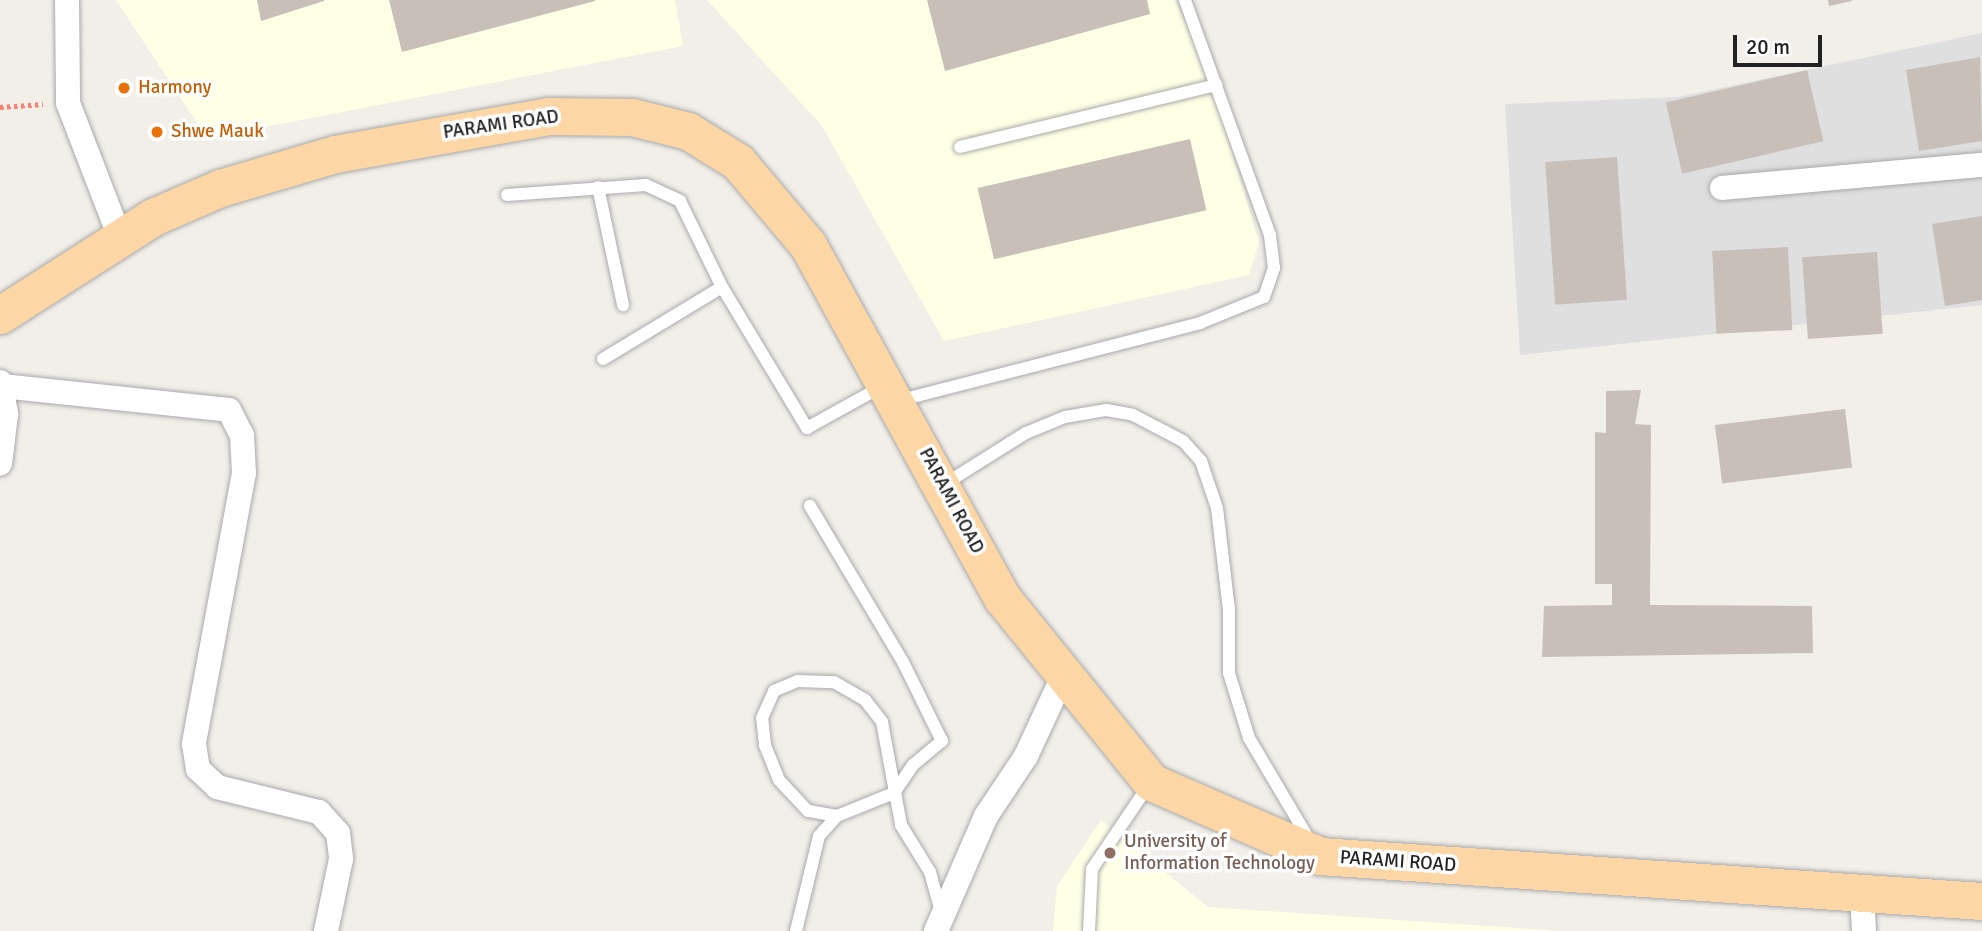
<!DOCTYPE html>
<html>
<head>
<meta charset="utf-8">
<style>
	body { margin:0 }
	#map { position:relative; width:1982px; height:931px; overflow:hidden; background:#f2efe9; font-family:Signika,sans-serif }
	div>[style] { position:absolute }
	[style*='--x'] { left:calc(var(--x)*1px); top:calc(var(--y)*1px); width:calc(var(--w)*1px); rotate:calc(var(--a)*1deg) }
	.residential>* { inset:0; background:#e0dfdf }
	.education>* { inset:0; background:#ffffe5 }
	.building>* { inset:0; background:#c7bfb8; transform-origin:0 0 }
	.path>* { height:4.5px; margin-top:-2.25px; transform-origin:0; background:repeating-linear-gradient(90deg,#fa8072 0 3.5px,transparent 0 7px) }
	.roads { filter:drop-shadow(0 0 2px #a9a9a9) drop-shadow(0 0 2px #a9a9a9) }
	.service>* { height:12px; margin:-6px; padding:0 6px; transform-origin:6px; border-radius:6px; background:#fff }
	.minor>* { height:24px; margin:-12px; padding:0 12px; transform-origin:12px; border-radius:12px; background:#fff }
	.primary>* { height:37px; margin:-18.5px; padding:0 18.5px; transform-origin:18.5px; border-radius:18.5px; background:#fcd6a4 }
	.dots>* { width:19px; height:19px; translate:-50% -50%; box-sizing:border-box; border:4px solid #fff; border-radius:50% }
	span { translate:-50% -50%; white-space:nowrap; text-align:center; line-height:1.15; -webkit-text-stroke:7px #fff; paint-order:stroke }
	.food-label { font-size:19px; color:#c56008 }
	.left { translate:0 -50%; text-align:left }
	.street-label { font-size:19px; color:#222 }
	.education-label { font-size:19px; color:#785e54 }
	.scale { position:absolute; left:1733px; top:35px; width:89px; height:32px; box-sizing:border-box; border:4px solid #222; border-top:0; padding-left:9px; font-size:21px; line-height:24px; white-space:nowrap; color:#222; -webkit-text-stroke:5px #fff; paint-order:stroke }
</style>
</head>
<body>
<div id="map">
	<div class="residential">
		<i style="clip-path:polygon(1982px 33px,1982px 305px,1520px 355px,1505px 104px,1678px 97px)"></i>
	</div>
	<div class="education">
		<i style="clip-path:polygon(116px 0,675px 0,683px 46px,207px 138px)"></i>
		<i style="clip-path:polygon(707px 0,1175px 0,1208px 75px,1259px 242px,1249px 275px,944px 341px,822px 126px)"></i>
		<i style="clip-path:polygon(1101px 820px,1208px 907px,1559px 931px,1053px 931px,1057px 886px)"></i>
	</div>
	<div class="building">
		<i style="clip-path:polygon(257px 0,324px 0,324px 1px,261px 21px)"></i>
		<i style="clip-path:polygon(389px 0,595px 0,595px 1px,402px 52px)"></i>
		<i style="clip-path:polygon(927px 0,1147px 0,1150px 14px,945px 71px)"></i>
		<i style="clip-path:polygon(1828px 0,1852px 0,1852px 1px,1829px 6px)"></i>
		<i style="clip-path:polygon(1980px 57px,1982px 141px,1919px 151px,1906px 70px)"></i>
		<i style="left:1807px;top:70px;width:73px;height:145px;rotate:77deg"></i>
		<i style="left:1190px;top:139px;width:73px;height:218px;rotate:77deg"></i>
		<i style="left:1617px;top:157px;width:143px;height:72px;rotate:86deg"></i>
		<i style="clip-path:polygon(1982px 216px,1982px 300px,1945px 306px,1932px 224px)"></i>
		<i style="left:1788px;top:247px;width:83px;height:76px;rotate:87deg"></i>
		<i style="left:1877px;top:252px;width:82px;height:75px;rotate:86deg"></i>
		<i style="clip-path:polygon(1641px 390px,1635px 424px,1651px 425px,1650px 605px,1812px 606px,1813px 653px,1542px 657px,1544px 606px,1612px 605px,1612px 584px,1595px 584px,1595px 432px,1606px 433px,1606px 391px)"></i>
		<i style="left:1845px;top:409px;width:59px;height:131px;rotate:83deg"></i>
	</div>
	<div class="path">
		<i style="--x:0;--y:107;--w:43;--a:-4"></i>
	</div>
	<div class="roads">
		<div class="service">
			<i style="--x:960;--y:147;--w:264;--a:-13.6"></i>
			<i style="--x:598;--y:187;--w:121;--a:78"></i>
			<i style="--x:507;--y:195;--w:139;--a:-4.1"></i>
			<i style="--x:646;--y:185;--w:38;--a:25"></i>
			<i style="--x:680;--y:201;--w:96;--a:64"></i>
			<i style="--x:603;--y:359;--w:139;--a:-31.2"></i>
			<i style="--x:722;--y:287;--w:165;--a:58.9"></i>
			<i style="--x:807;--y:428;--w:85;--a:-29"></i>
			<i style="--x:897;--y:401;--w:313;--a:-14.4"></i>
			<i style="--x:1200;--y:323;--w:69;--a:-22.1"></i>
			<i style="--x:1264;--y:297;--w:31;--a:-71"></i>
			<i style="--x:1274;--y:268;--w:33;--a:-97"></i>
			<i style="--x:1270;--y:235;--w:250;--a:-109.9"></i>
			<i style="--x:943;--y:485;--w:98;--a:-32.1"></i>
			<i style="--x:1026;--y:433;--w:42;--a:-22.3"></i>
			<i style="--x:1065;--y:417;--w:42;--a:-9.7"></i>
			<i style="--x:1106;--y:410;--w:27;--a:10"></i>
			<i style="--x:1133;--y:415;--w:56;--a:27.5"></i>
			<i style="--x:1183;--y:441;--w:27;--a:48"></i>
			<i style="--x:1201;--y:461;--w:50;--a:71.2"></i>
			<i style="--x:1217;--y:508;--w:103;--a:83.3"></i>
			<i style="--x:1229;--y:610;--w:63;--a:90"></i>
			<i style="--x:1229;--y:673;--w:68;--a:72.9"></i>
			<i style="--x:1249;--y:738;--w:120;--a:59.4"></i>
			<i style="--x:837;--y:816;--w:29;--a:-170"></i>
			<i style="--x:808;--y:811;--w:42;--a:-133.1"></i>
			<i style="--x:779;--y:780;--w:38;--a:-112"></i>
			<i style="--x:765;--y:745;--w:27;--a:-96"></i>
			<i style="--x:762;--y:718;--w:30;--a:-66"></i>
			<i style="--x:774;--y:691;--w:26;--a:-23"></i>
			<i style="--x:798;--y:681;--w:36;--a:2"></i>
			<i style="--x:834;--y:682;--w:36;--a:30"></i>
			<i style="--x:865;--y:700;--w:28;--a:52"></i>
			<i style="--x:882;--y:722;--w:105;--a:79.5"></i>
			<i style="--x:901;--y:825;--w:55;--a:58.3"></i>
			<i style="--x:930;--y:872;--w:41;--a:74.6"></i>
			<i style="--x:796;--y:931;--w:98;--a:-76.4"></i>
			<i style="--x:819;--y:836;--w:27;--a:-48"></i>
			<i style="--x:837;--y:816;--w:61;--a:-22"></i>
			<i style="--x:894;--y:793;--w:34;--a:-56"></i>
			<i style="--x:913;--y:765;--w:38;--a:-40"></i>
			<i style="--x:942;--y:741;--w:88;--a:-116.3"></i>
			<i style="--x:903;--y:662;--w:182;--a:-120.8"></i>
			<i style="--x:1089;--y:931;--w:62;--a:-87.2"></i>
			<i style="--x:1092;--y:869;--w:104;--a:-56"></i>
		</div>
		<div class="minor">
			<i style="--x:67;--y:0;--w:103;--a:89.4"></i>
			<i style="--x:68;--y:103;--w:145;--a:68.9"></i>
			<i style="--x:1722;--y:188;--w:261;--a:-5.1"></i>
			<i style="--x:0;--y:382;--w:33;--a:79"></i>
			<i style="--x:6;--y:414;--w:50;--a:96.8"></i>
			<i style="--x:2;--y:386;--w:228;--a:6"></i>
			<i style="--x:229;--y:410;--w:28;--a:63"></i>
			<i style="--x:242;--y:435;--w:38;--a:87"></i>
			<i style="--x:244;--y:473;--w:276;--a:100.5"></i>
			<i style="--x:194;--y:744;--w:25;--a:81"></i>
			<i style="--x:198;--y:769;--w:26;--a:43"></i>
			<i style="--x:217;--y:787;--w:105;--a:13.8"></i>
			<i style="--x:319;--y:812;--w:28;--a:48"></i>
			<i style="--x:338;--y:833;--w:26;--a:83"></i>
			<i style="--x:341;--y:859;--w:74;--a:101.8"></i>
			<i style="--x:1862;--y:893;--w:38;--a:87"></i>
			<i style="--x:936;--y:931;--w:125;--a:-66.5"></i>
			<i style="--x:986;--y:816;--w:72;--a:-56.3"></i>
			<i style="--x:1026;--y:756;--w:90;--a:-65.1"></i>
		</div>
		<div class="primary">
			<i style="--x:0;--y:315;--w:182;--a:-32.6"></i>
			<i style="--x:153;--y:217;--w:73;--a:-23.4"></i>
			<i style="--x:220;--y:188;--w:120;--a:-16.5"></i>
			<i style="--x:335;--y:154;--w:217;--a:-10.1"></i>
			<i style="--x:549;--y:116;--w:83;--a:0.7"></i>
			<i style="--x:632;--y:117;--w:58;--a:14"></i>
			<i style="--x:688;--y:131;--w:59;--a:31.8"></i>
			<i style="--x:738;--y:162;--w:109;--a:49.9"></i>
			<i style="--x:808;--y:245;--w:404;--a:61.2"></i>
			<i style="--x:1003;--y:599;--w:235;--a:51"></i>
			<i style="--x:1151;--y:782;--w:184;--a:23.6"></i>
			<i style="--x:1320;--y:856;--w:664;--a:3.89"></i>
		</div>
	</div>
	<div class="dots">
		<i style="left:124px;top:88px;background:#e8710a"></i>
		<i style="left:157px;top:132px;background:#e8710a"></i>
		<i style="left:1110px;top:853px;background:#8d6e63"></i>
	</div>
	<div class="food-label">
		<span class="left" style="left:138px;top:88px">Harmony</span>
		<span class="left" style="left:171px;top:132px">Shwe Mauk</span>
	</div>
	<div class="street-label">
		<span style="left:501px;top:125px;rotate:-8deg">PARAMI ROAD</span>
		<span style="left:951px;top:501px;rotate:62deg">PARAMI ROAD</span>
		<span style="left:1398px;top:862px;rotate:4deg">PARAMI ROAD</span>
	</div>
	<div class="education-label">
		<span class="left" style="left:1124px;top:853px">University of<br>Information Technology</span>
	</div>
	<div class="scale">20 m</div>
</div>
</body>
</html>
